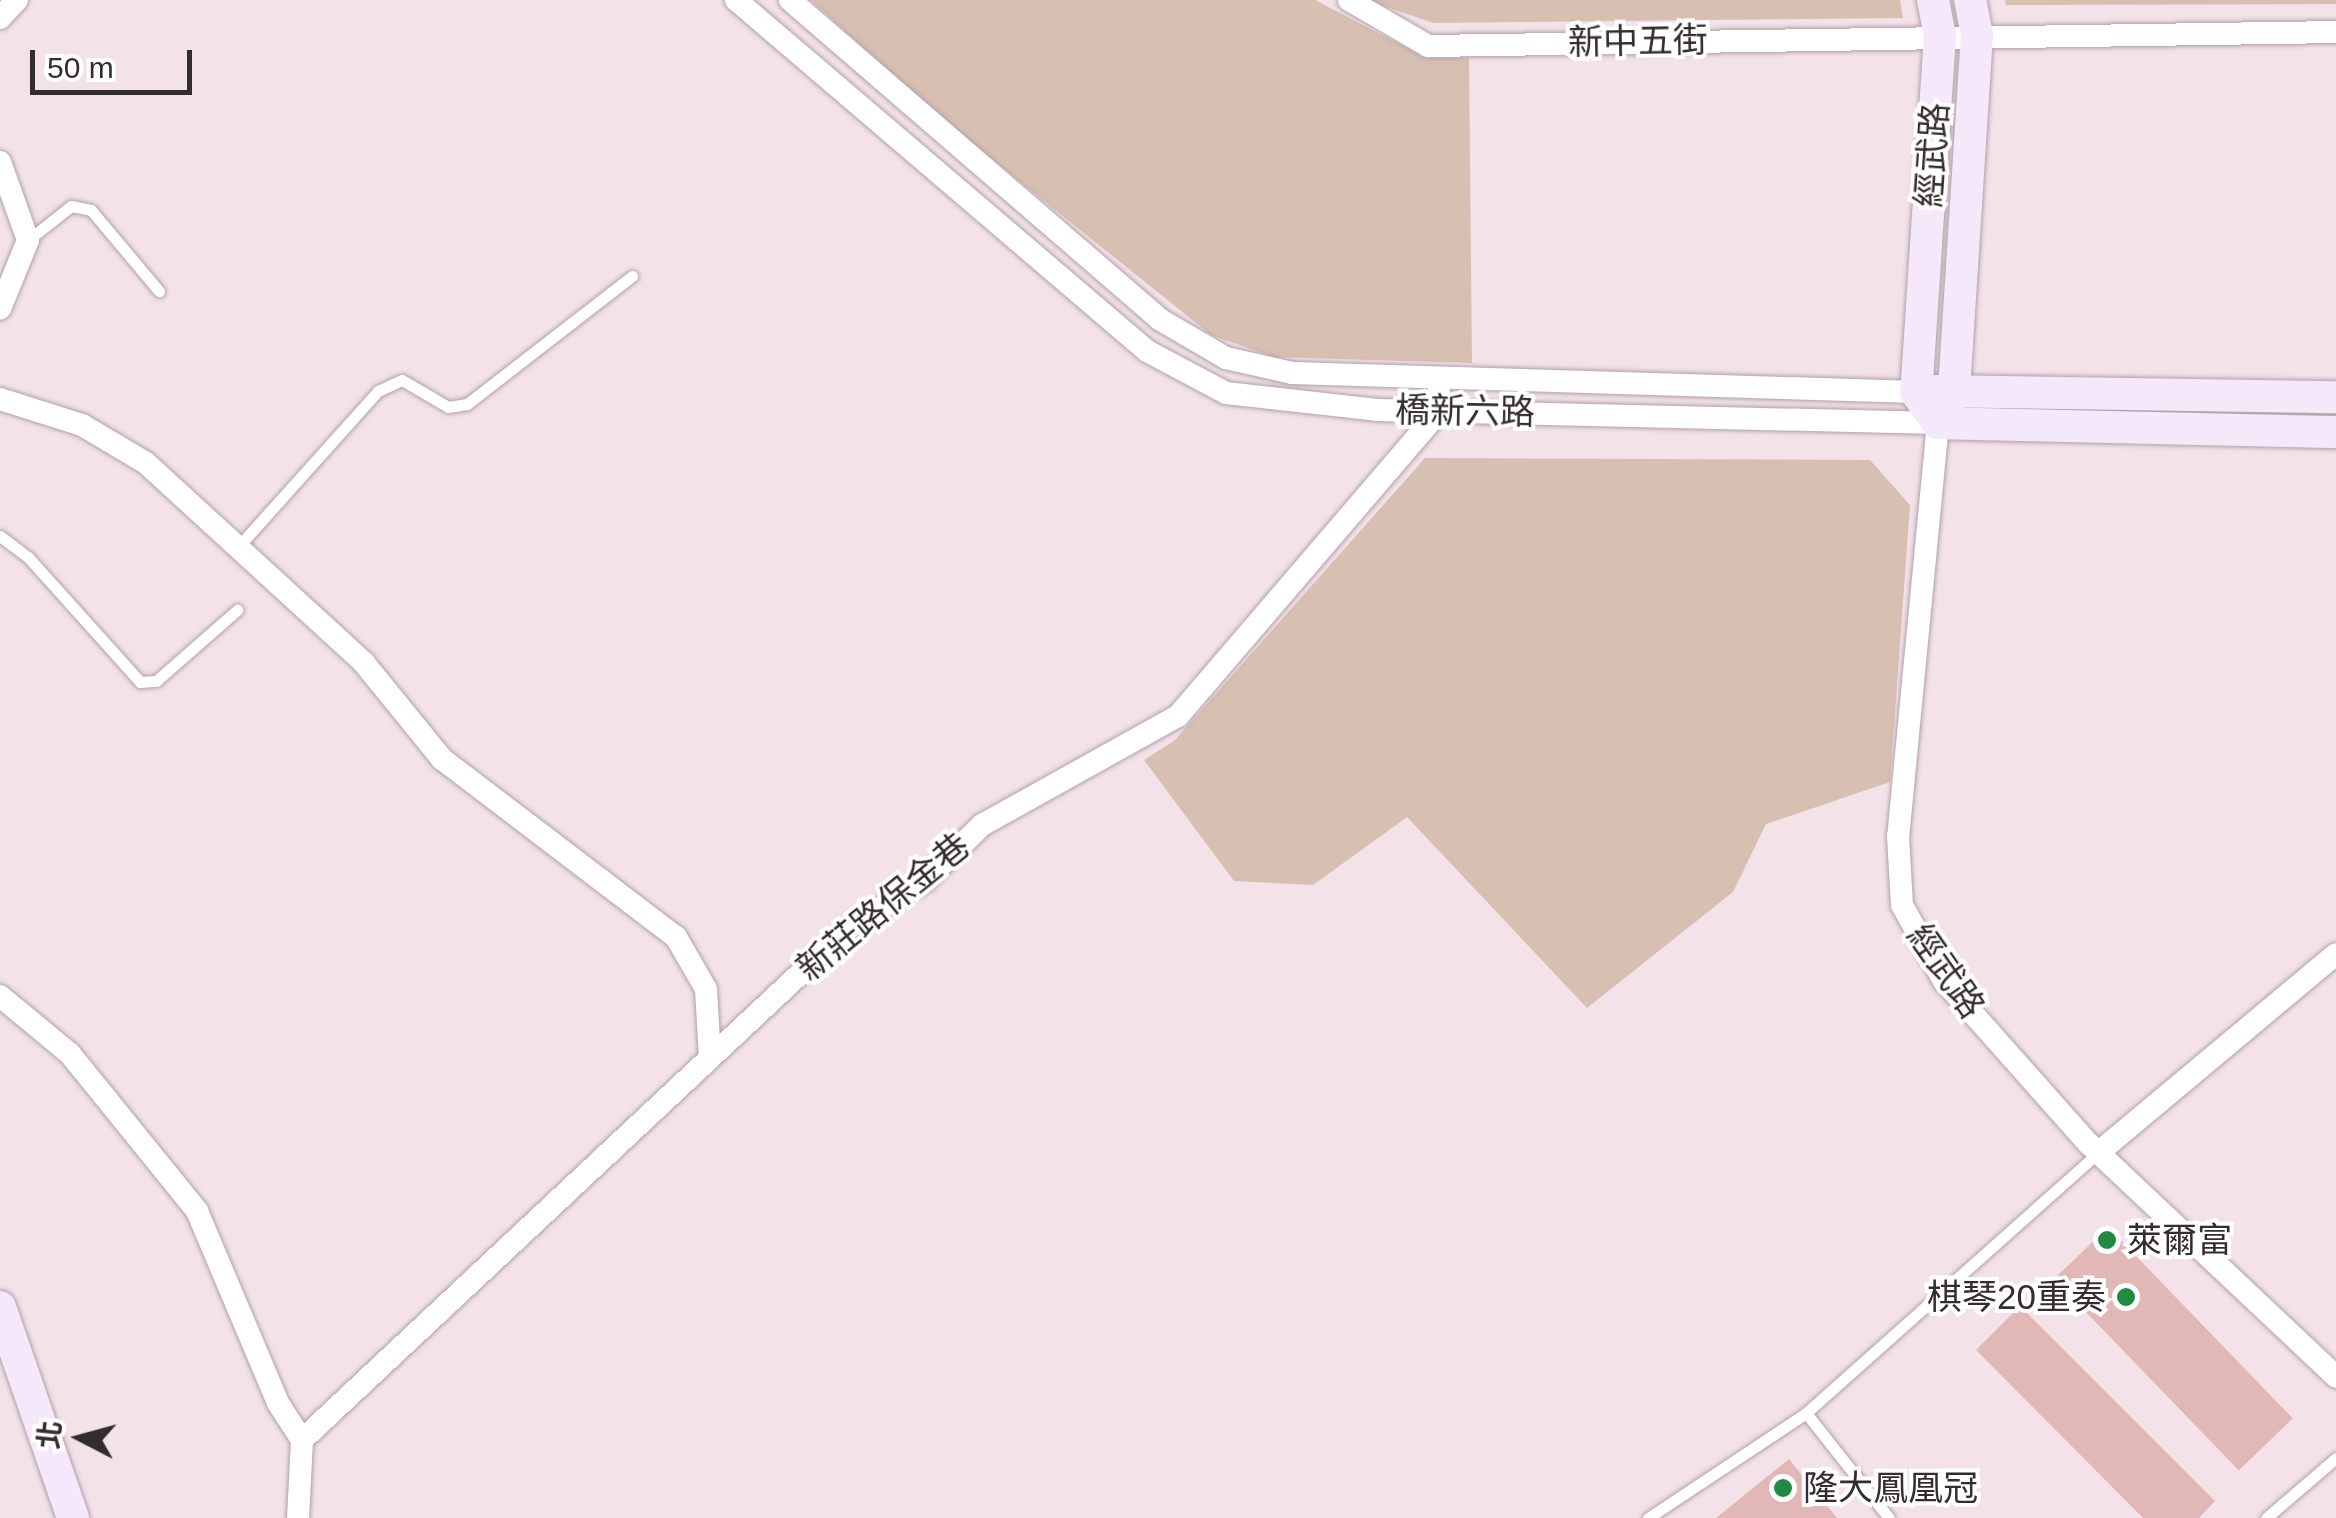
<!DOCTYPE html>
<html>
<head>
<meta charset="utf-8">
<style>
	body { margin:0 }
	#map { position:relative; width:2336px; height:1518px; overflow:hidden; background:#f4e2e9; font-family:Arial,"Noto Sans TC",sans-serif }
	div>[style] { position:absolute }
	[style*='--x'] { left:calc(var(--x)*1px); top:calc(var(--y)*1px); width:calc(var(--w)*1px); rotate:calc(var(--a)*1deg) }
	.green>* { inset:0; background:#d7bfb1 }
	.building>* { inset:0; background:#e2b8b6; transform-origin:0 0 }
	.roads { filter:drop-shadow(0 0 2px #b2a1a9) drop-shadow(0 0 2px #b2a1a9) }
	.lane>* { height:11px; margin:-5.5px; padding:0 5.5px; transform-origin:5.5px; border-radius:5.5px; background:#fff }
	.street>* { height:22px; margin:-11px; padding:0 11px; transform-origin:11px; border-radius:11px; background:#fff }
	.secondary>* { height:32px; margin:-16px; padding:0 16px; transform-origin:16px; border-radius:16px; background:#f5e8fa }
	.dots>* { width:28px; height:28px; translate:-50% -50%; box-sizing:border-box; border:5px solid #fff; border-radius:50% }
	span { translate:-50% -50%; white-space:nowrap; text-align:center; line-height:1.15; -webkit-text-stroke:8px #fff; paint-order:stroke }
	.street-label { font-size:35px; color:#342d30 }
	.poi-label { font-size:35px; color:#342d30 }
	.left { translate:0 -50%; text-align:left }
	.right { translate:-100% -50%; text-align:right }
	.north { position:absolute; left:30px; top:1388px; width:100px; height:100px; -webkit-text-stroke:8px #fff; paint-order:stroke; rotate:276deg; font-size:28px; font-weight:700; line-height:40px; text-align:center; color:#342d30 }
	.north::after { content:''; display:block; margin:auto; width:35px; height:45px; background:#342d30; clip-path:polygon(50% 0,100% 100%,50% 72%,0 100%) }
	.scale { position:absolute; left:30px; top:50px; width:162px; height:45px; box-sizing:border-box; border:5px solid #342d30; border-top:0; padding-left:12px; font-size:30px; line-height:35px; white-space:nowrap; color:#342d30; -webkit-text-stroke:8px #fff; paint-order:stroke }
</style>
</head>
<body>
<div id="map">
	<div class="green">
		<i style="clip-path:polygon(811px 0,1315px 0,1426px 58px,1469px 58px,1472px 363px,1274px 357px,1211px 335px,937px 115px)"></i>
		<i style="clip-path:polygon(1367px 0,1900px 0,1903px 18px,1433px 23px)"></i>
		<i style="clip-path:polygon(2005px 0,2336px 0,2336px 4px,2006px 5px)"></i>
		<i style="clip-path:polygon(1425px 458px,1870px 460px,1910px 505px,1890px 782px,1766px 824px,1733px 892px,1587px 1008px,1407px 817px,1313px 885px,1234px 881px,1144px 760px,1174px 741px)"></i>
	</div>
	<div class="building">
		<i style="left:2108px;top:1227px;width:266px;height:75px;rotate:46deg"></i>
		<i style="clip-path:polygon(2020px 1306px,2215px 1501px,2199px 1518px,2143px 1518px,1976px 1350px)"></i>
		<i style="clip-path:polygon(1789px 1459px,1837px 1518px,1716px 1518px)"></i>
	</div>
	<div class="roads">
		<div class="lane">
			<i style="--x:28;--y:240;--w:55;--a:-38.3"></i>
			<i style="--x:71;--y:206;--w:20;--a:11"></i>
			<i style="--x:91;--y:210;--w:106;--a:50"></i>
			<i style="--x:0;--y:536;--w:35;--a:37"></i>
			<i style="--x:28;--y:557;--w:168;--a:48.1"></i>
			<i style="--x:140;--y:682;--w:16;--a:-4"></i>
			<i style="--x:156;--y:681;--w:108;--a:-41.2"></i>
			<i style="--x:238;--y:547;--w:210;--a:-48.1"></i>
			<i style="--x:378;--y:391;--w:26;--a:-25"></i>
			<i style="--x:402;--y:380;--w:53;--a:30.4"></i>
			<i style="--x:448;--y:407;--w:19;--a:-9"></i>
			<i style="--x:467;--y:404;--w:209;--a:-37.8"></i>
			<i style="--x:1806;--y:1413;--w:134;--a:51.7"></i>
			<i style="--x:1648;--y:1518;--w:190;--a:-33.6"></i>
			<i style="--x:1806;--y:1413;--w:391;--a:-41.7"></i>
			<i style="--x:2266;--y:1518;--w:92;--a:-40.6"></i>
		</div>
		<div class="street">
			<i style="--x:736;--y:0;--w:540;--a:40.5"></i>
			<i style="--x:1147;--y:351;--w:89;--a:28"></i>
			<i style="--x:1226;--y:393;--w:152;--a:6.4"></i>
			<i style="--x:1377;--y:410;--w:561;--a:1.33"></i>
			<i style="--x:1938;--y:423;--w:415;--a:95.5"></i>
			<i style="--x:1898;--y:836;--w:69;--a:86.7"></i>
			<i style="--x:1902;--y:905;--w:87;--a:61.1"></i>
			<i style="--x:1944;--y:981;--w:217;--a:48.4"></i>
			<i style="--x:2088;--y:1143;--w:341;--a:43.3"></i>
			<i style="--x:790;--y:0;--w:488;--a:40.8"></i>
			<i style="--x:1159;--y:319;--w:78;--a:30.2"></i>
			<i style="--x:1226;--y:358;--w:68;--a:12.8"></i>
			<i style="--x:1292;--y:373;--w:624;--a:1.74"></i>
			<i style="--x:1349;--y:0;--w:91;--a:30.2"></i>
			<i style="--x:1428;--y:46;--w:908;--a:-0.88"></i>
			<i style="--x:0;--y:18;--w:25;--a:-47"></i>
			<i style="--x:0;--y:162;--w:83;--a:70.3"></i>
			<i style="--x:28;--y:240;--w:74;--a:112.1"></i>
			<i style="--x:0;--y:399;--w:86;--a:17.6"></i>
			<i style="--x:82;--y:425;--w:74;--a:30.7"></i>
			<i style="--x:146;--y:463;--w:296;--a:42.5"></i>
			<i style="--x:364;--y:663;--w:124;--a:50.9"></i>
			<i style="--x:442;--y:759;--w:294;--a:37.3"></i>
			<i style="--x:676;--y:937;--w:60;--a:60"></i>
			<i style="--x:706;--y:989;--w:69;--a:86.7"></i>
			<i style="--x:0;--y:996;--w:91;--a:39.6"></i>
			<i style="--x:70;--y:1054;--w:202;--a:51"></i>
			<i style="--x:197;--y:1211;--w:208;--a:67.1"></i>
			<i style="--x:278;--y:1403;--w:44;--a:57"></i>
			<i style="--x:302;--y:1440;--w:78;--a:92.9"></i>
			<i style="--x:2098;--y:1153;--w:310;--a:-39.9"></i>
			<i style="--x:302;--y:1440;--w:752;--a:-43.11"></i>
			<i style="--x:851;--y:926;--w:87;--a:-31.3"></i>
			<i style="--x:925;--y:881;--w:80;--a:-44.5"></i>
			<i style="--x:982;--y:825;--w:224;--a:-29.1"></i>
			<i style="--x:1178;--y:716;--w:401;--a:-49.4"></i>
			<i style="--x:1439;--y:411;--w:33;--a:-90"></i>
		</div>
		<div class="secondary">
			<i style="--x:1933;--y:0;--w:36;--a:79"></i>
			<i style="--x:1940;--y:35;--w:358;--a:93.8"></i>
			<i style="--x:1916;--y:392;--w:38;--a:55"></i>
			<i style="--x:1936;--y:391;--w:400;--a:0.9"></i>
			<i style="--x:1938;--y:423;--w:37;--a:-64"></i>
			<i style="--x:1954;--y:390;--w:356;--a:-86.3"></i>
			<i style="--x:1977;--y:35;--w:36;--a:-101"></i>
			<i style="--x:1938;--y:423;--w:398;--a:1.3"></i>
			<i style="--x:0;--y:1307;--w:223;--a:70.9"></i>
		</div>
	</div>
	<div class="dots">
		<i style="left:2107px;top:1240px;background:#218b42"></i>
		<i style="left:2126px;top:1297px;background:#218b42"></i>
		<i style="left:1783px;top:1488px;background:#218b42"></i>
	</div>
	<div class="street-label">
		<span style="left:1638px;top:41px;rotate:-1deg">新中五街</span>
		<span style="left:1932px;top:155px;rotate:-86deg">經武路</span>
		<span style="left:1465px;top:411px;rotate:1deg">橋新六路</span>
		<span style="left:883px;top:907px;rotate:-39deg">新莊路保金巷</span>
		<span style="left:1946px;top:971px;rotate:55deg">經武路</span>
	</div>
	<div class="poi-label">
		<span class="left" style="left:2127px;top:1240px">萊爾富</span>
		<span class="right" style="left:2106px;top:1297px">棋琴20重奏</span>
		<span class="left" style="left:1803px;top:1488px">隆大鳳凰冠</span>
	</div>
	<div class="north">北</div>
	<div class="scale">50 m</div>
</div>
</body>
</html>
